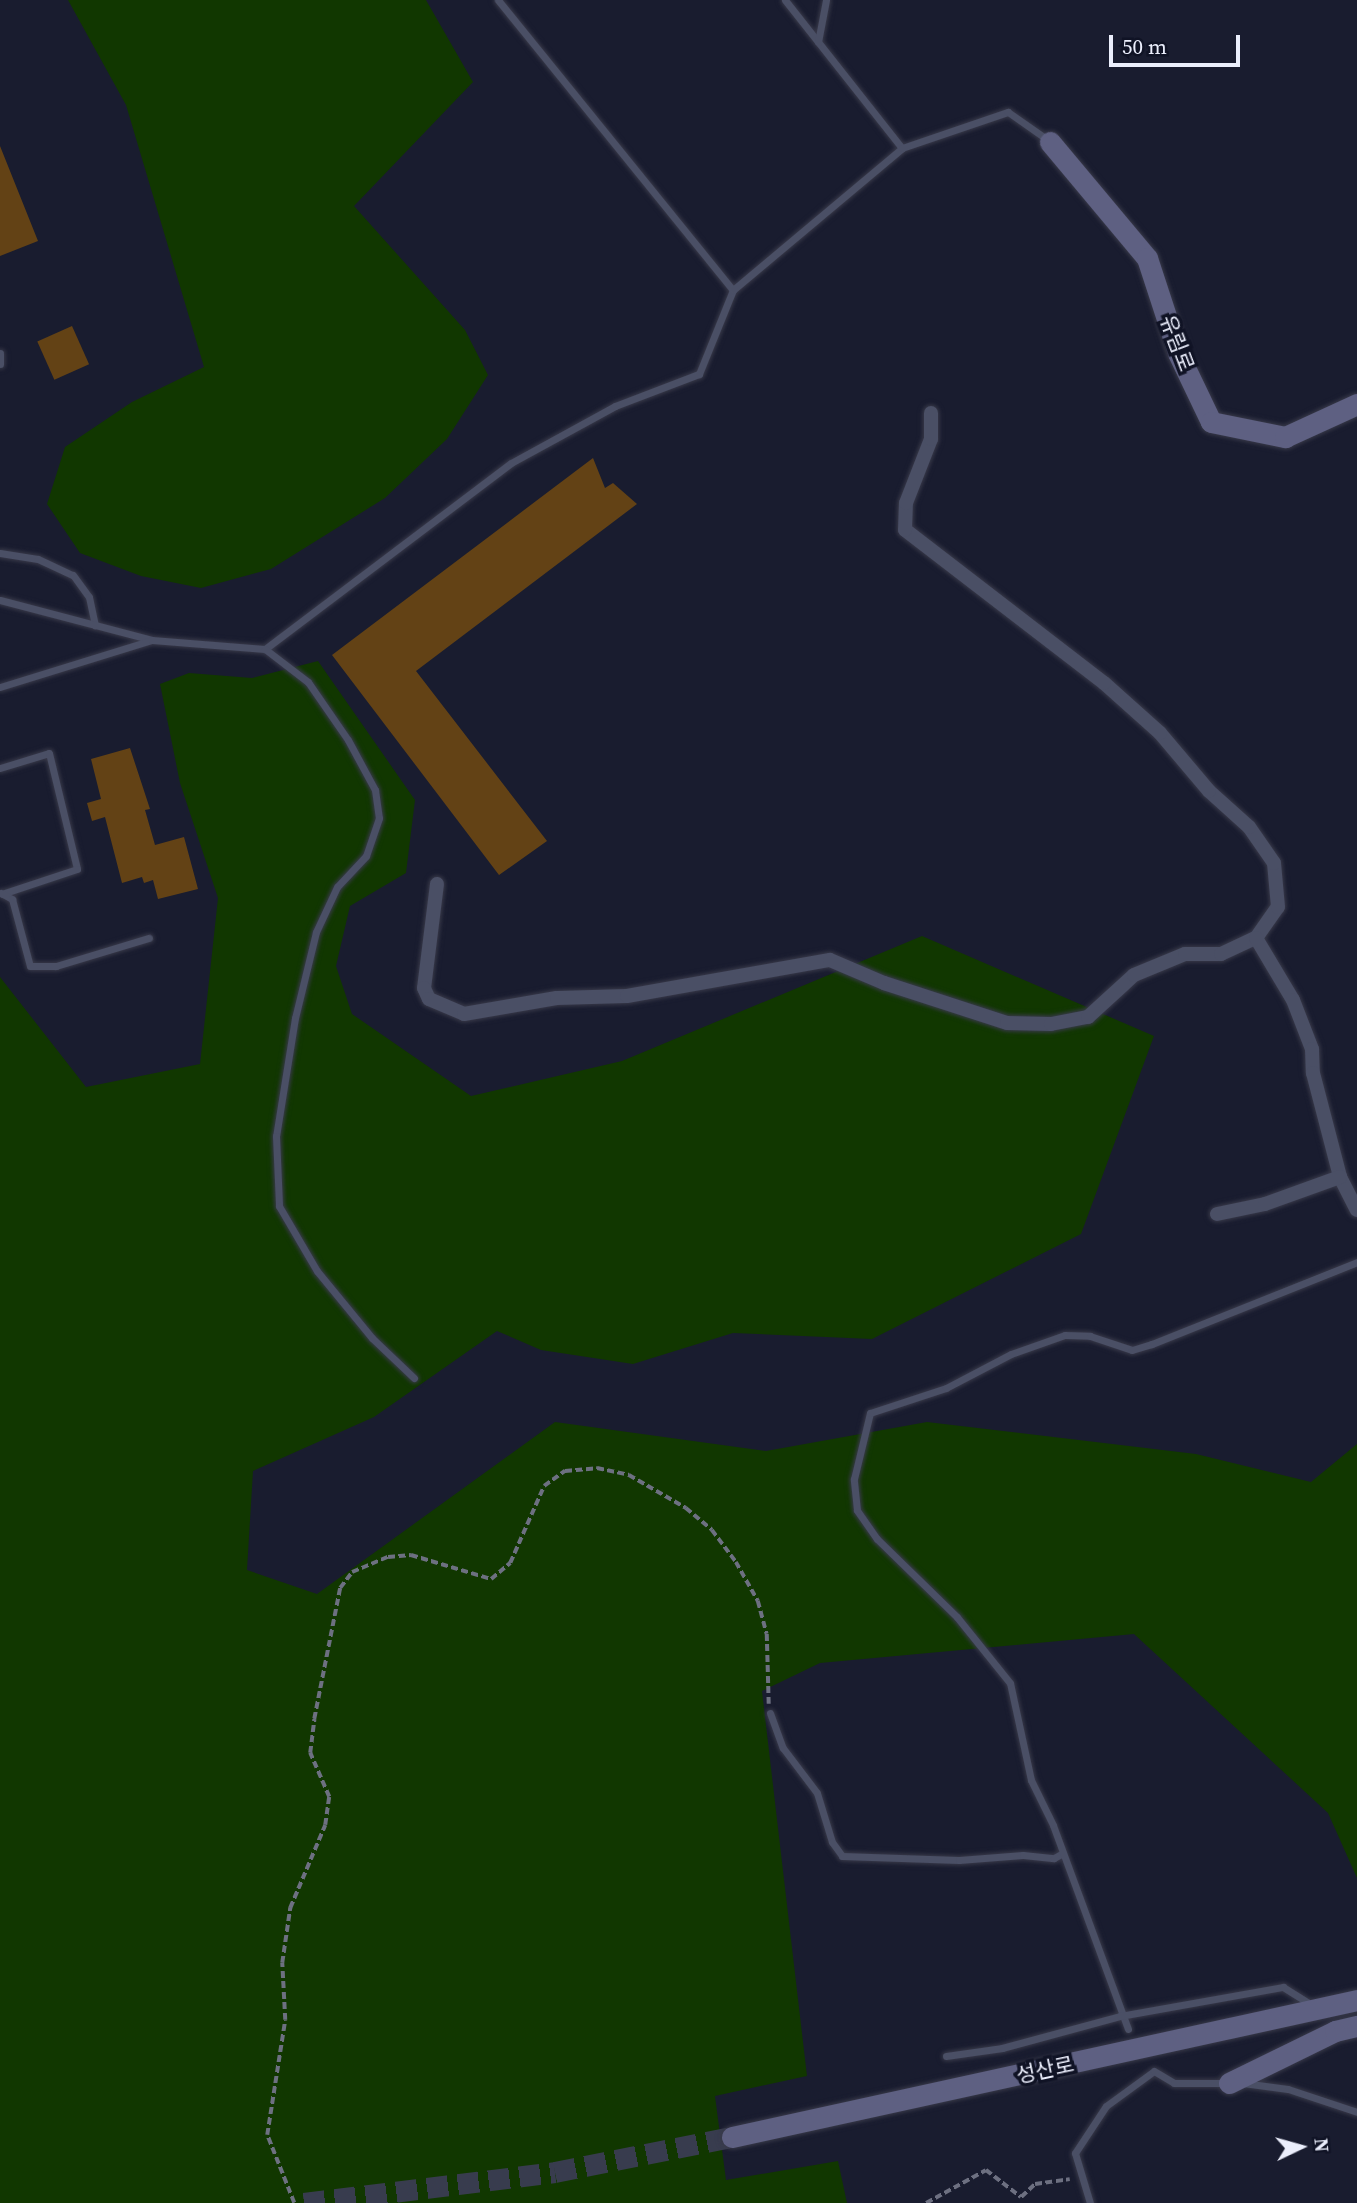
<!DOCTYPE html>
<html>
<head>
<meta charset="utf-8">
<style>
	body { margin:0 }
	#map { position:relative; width:1357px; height:2203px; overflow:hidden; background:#191c2f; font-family:"Source Serif 4","Noto Sans KR",serif }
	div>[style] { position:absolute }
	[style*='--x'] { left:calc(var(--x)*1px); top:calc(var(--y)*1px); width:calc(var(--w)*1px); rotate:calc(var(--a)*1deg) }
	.green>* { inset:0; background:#113700 }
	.building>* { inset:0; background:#634215; transform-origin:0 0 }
	.secondary-tunnel>* { height:21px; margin-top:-10.5px; transform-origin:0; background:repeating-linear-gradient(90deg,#383c4e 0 21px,transparent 0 31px) }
	.path>* { height:3.5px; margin-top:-1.75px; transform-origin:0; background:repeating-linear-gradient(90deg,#6d7081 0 7px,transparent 0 10.5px) }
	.roads { filter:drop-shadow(0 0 2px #383949) drop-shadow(0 0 2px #383949) }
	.lane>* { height:7px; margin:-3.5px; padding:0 3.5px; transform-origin:3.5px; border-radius:3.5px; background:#4a4f65 }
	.street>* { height:14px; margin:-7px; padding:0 7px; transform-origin:7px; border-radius:7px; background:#4a4f65 }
	.secondary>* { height:21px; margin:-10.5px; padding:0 10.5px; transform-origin:10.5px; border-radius:10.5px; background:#5e6082 }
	span { translate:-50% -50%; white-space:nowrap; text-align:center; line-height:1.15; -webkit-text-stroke:7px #101325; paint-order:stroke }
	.street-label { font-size:21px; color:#ebeefc }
	.north { position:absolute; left:1266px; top:2112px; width:70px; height:70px; -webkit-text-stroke:5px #101325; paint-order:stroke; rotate:85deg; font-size:19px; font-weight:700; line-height:28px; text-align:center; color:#ebeefc }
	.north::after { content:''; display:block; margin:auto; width:24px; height:32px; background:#ebeefc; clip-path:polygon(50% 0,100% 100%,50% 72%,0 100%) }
	.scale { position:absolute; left:1109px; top:35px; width:131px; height:32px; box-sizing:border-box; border:4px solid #ebeefc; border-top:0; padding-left:9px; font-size:21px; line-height:24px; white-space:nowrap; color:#ebeefc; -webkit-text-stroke:5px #101325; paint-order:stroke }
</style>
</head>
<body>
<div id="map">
	<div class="green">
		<i style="clip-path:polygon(68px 0,426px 0,473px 82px,354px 206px,465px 330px,488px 375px,447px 439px,385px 498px,271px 569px,201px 588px,141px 576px,80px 553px,47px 504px,65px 447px,132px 402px,204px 367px,126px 105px)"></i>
		<i style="clip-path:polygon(318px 661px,415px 800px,406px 873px,350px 906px,336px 966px,352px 1014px,471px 1096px,622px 1061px,922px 936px,1154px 1036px,1081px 1234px,872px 1339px,733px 1333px,633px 1364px,541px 1350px,497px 1331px,374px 1417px,253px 1471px,247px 1570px,317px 1594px,555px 1422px,766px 1451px,927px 1422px,1196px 1454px,1311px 1482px,1357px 1444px,1357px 1878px,1328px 1813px,1134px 1634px,820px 1663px,762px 1691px,807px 2076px,715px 2096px,726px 2180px,838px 2161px,847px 2203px,0 2203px,0 977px,86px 1087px,200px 1064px,218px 898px,180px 783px,160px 684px,189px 673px,252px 678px)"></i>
	</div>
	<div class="building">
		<i style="clip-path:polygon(0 146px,38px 241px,0 256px)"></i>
		<i style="left:72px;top:326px;width:42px;height:38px;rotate:66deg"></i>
		<i style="clip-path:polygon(593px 458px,605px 488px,613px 483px,637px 504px,416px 671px,547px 841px,499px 875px,332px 655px)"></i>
		<i style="clip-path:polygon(130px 748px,150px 809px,145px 810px,155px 845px,184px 837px,198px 889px,158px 899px,153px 880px,144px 883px,142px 877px,122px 883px,105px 817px,92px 821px,87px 803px,101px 799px,91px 759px)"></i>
	</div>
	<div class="secondary-tunnel">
		<i style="--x:304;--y:2203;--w:253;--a:-7"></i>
		<i style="--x:555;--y:2172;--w:180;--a:-11.2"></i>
	</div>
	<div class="path">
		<i style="--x:294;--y:2203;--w:73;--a:-111.7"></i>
		<i style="--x:267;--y:2135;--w:116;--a:-81.1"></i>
		<i style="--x:285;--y:2020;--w:57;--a:-93"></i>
		<i style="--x:282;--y:1963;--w:56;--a:-81.7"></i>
		<i style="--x:290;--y:1908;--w:90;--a:-67.1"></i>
		<i style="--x:325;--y:1825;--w:28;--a:-82"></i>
		<i style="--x:329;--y:1797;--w:48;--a:-113.4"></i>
		<i style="--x:310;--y:1753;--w:34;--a:-83"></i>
		<i style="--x:314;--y:1719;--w:134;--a:-78.8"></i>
		<i style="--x:340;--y:1588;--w:20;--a:-53"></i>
		<i style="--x:352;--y:1572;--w:39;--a:-23"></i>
		<i style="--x:388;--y:1557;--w:23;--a:-5"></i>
		<i style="--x:411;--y:1555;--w:84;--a:16.7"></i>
		<i style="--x:491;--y:1579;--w:25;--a:-40"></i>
		<i style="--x:510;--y:1563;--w:84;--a:-66.2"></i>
		<i style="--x:544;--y:1486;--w:26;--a:-36"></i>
		<i style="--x:565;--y:1471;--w:32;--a:-5"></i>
		<i style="--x:597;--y:1468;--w:33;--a:12"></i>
		<i style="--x:629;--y:1475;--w:66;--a:30.1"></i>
		<i style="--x:686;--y:1508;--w:34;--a:40"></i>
		<i style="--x:712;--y:1530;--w:40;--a:53"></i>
		<i style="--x:736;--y:1562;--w:45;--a:60.6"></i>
		<i style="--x:758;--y:1601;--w:34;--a:75"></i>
		<i style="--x:767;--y:1634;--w:70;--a:88.4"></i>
		<i style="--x:926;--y:2203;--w:68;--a:-28.8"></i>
		<i style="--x:986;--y:2170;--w:44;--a:37.6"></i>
		<i style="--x:1021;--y:2197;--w:19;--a:-43"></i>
		<i style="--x:1035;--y:2184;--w:35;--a:-8"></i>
	</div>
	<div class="roads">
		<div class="lane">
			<i style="--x:498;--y:0;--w:373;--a:51"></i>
			<i style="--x:785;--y:0;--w:189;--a:51.7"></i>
			<i style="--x:818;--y:42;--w:43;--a:-79.2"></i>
			<i style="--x:0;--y:353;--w:11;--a:90"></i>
			<i style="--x:0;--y:553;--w:38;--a:9"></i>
			<i style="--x:38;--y:559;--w:38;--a:25"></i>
			<i style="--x:73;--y:575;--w:27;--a:54"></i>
			<i style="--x:89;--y:597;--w:29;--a:78"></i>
			<i style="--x:0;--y:600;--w:157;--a:14.7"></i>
			<i style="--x:265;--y:649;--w:308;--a:-37.1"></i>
			<i style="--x:511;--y:463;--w:119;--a:-28.7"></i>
			<i style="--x:615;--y:406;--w:90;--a:-20.9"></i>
			<i style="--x:699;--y:374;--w:91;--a:-68"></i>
			<i style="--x:733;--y:290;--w:221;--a:-40"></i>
			<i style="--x:902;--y:148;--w:112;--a:-18.8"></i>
			<i style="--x:1008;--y:112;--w:49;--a:35"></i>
			<i style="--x:0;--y:687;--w:159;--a:-17.2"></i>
			<i style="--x:152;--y:640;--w:113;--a:4.6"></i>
			<i style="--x:265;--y:649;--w:54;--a:37.5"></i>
			<i style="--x:308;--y:682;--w:70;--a:55.4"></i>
			<i style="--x:348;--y:740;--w:57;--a:61.6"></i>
			<i style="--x:375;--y:790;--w:28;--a:82"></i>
			<i style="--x:379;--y:818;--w:40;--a:108.9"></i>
			<i style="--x:366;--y:856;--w:42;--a:133.1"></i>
			<i style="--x:337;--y:887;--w:50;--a:115"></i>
			<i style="--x:316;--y:932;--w:89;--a:103.7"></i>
			<i style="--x:295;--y:1018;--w:120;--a:99.1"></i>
			<i style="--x:276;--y:1136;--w:70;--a:87.5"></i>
			<i style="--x:279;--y:1206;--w:75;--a:59.7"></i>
			<i style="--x:317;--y:1271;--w:87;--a:50.6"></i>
			<i style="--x:372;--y:1338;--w:58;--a:43.6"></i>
			<i style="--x:0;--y:768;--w:51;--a:-17"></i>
			<i style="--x:49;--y:753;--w:119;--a:76.4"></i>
			<i style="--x:77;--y:869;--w:79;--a:161.6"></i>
			<i style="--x:1;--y:893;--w:13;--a:29"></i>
			<i style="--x:12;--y:899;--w:69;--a:75"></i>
			<i style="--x:30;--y:966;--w:26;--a:0"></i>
			<i style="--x:56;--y:966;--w:97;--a:-16.8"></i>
			<i style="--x:770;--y:1713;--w:37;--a:70"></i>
			<i style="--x:783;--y:1748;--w:56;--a:52.9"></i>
			<i style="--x:817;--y:1793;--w:51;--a:73"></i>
			<i style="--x:832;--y:1842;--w:17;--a:54"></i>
			<i style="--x:842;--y:1856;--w:117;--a:2"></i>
			<i style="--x:959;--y:1860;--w:64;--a:-4.5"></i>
			<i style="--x:1023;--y:1855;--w:31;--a:6"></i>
			<i style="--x:1054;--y:1858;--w:10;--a:-29"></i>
			<i style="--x:1128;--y:2029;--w:217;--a:-110.2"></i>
			<i style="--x:1053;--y:1825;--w:50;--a:-116.1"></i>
			<i style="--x:1031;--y:1780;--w:99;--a:-102.2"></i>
			<i style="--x:1010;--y:1683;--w:85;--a:-128.8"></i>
			<i style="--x:957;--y:1617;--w:112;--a:-135.7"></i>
			<i style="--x:877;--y:1539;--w:35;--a:-125"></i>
			<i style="--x:857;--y:1510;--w:31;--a:-96"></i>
			<i style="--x:854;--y:1479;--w:68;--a:-76.4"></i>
			<i style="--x:870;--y:1413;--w:80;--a:-18.2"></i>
			<i style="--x:946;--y:1388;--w:73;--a:-27.6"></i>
			<i style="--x:1011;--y:1354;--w:57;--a:-19.4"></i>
			<i style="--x:1065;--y:1335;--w:25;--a:2"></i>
			<i style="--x:1090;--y:1336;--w:44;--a:18.4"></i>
			<i style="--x:1132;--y:1350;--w:21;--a:-17"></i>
			<i style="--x:1152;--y:1344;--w:221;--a:-21.8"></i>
			<i style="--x:946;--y:2056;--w:57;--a:-8.1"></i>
			<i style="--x:1002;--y:2048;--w:122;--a:-15.2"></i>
			<i style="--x:1120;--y:2016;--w:166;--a:-10.1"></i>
			<i style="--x:1283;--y:1987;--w:34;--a:32"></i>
			<i style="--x:1243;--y:2083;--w:45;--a:7.6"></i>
			<i style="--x:1288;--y:2089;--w:73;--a:18.4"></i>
			<i style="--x:1090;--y:2203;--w:52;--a:-106.7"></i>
			<i style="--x:1075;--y:2153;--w:56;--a:-56.6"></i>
			<i style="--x:1106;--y:2106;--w:59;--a:-36.1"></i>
			<i style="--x:1154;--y:2071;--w:23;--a:31"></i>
			<i style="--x:1174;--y:2083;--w:54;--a:0"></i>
		</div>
		<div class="street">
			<i style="--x:437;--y:884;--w:105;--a:97.1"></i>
			<i style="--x:424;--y:988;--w:12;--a:66"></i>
			<i style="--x:429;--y:999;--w:38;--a:23"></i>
			<i style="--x:464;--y:1014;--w:94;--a:-9.8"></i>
			<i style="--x:557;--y:998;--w:70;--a:-1.6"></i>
			<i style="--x:627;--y:996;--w:206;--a:-10.1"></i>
			<i style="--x:830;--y:960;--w:59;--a:23.1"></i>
			<i style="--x:884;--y:983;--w:129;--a:18"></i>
			<i style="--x:1007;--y:1023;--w:44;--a:1.3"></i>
			<i style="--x:1051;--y:1024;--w:38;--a:-11"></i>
			<i style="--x:1088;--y:1017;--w:62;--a:-42.4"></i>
			<i style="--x:1134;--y:975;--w:55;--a:-22.4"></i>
			<i style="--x:1185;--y:954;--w:36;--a:0"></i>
			<i style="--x:1221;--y:954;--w:38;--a:-25"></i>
			<i style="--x:1256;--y:938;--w:38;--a:-55"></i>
			<i style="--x:1278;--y:907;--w:44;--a:-95.2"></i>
			<i style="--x:1274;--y:863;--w:44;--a:-124.8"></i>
			<i style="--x:1249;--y:827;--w:54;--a:-138"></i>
			<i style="--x:1209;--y:791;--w:76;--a:-130.2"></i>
			<i style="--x:1160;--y:733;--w:75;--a:-138.2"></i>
			<i style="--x:1104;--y:683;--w:251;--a:-142.4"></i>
			<i style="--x:905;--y:530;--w:27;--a:-88"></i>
			<i style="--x:906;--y:503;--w:69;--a:-68.7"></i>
			<i style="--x:931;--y:439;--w:26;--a:-90"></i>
			<i style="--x:1256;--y:938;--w:72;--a:59.2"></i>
			<i style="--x:1293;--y:1000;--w:53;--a:68.8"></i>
			<i style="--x:1312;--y:1049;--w:24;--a:88"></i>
			<i style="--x:1313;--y:1073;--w:107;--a:75.4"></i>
			<i style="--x:1340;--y:1177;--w:37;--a:63"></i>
			<i style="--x:1217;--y:1214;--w:49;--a:-11.8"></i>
			<i style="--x:1265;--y:1204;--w:80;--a:-19.8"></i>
		</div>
		<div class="secondary">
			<i style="--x:1050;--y:142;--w:151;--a:50.1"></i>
			<i style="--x:1147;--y:258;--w:100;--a:71.9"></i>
			<i style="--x:1178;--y:353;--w:76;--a:64.4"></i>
			<i style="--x:1211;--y:422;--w:76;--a:11.5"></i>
			<i style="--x:1285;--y:437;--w:79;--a:-24.6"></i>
			<i style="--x:1229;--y:2083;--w:118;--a:-26.1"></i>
			<i style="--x:1335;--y:2031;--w:23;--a:-13"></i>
			<i style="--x:732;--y:2137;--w:640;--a:-12.36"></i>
		</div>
	</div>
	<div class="street-label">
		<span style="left:1177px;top:343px;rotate:69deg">유림로</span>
		<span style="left:1045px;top:2070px;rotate:-12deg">성산로</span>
	</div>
	<div class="north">N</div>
	<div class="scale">50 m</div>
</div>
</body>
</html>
